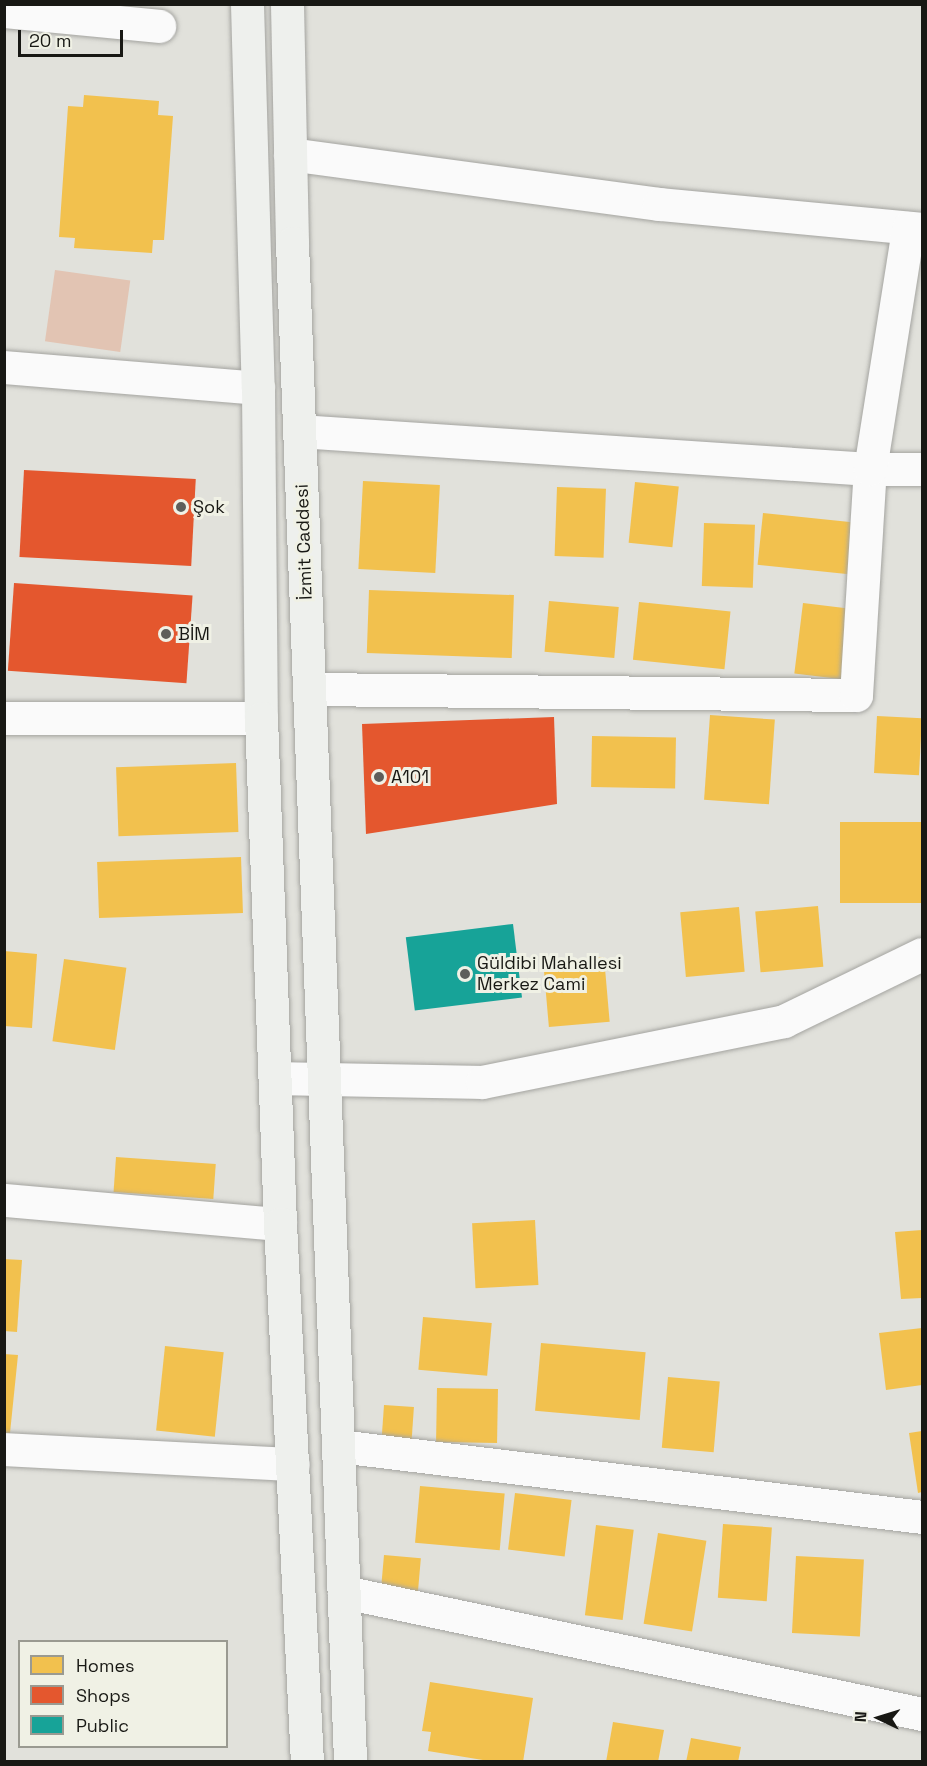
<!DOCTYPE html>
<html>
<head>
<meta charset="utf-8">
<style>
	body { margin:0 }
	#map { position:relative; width:927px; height:1766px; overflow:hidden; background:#e1e1db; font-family:"Space Grotesk",sans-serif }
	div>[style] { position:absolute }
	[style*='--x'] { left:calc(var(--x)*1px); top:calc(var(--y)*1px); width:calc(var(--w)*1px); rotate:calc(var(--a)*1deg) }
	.green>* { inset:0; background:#e2c4b3; transform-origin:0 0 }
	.homes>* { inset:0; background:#f2c14e; transform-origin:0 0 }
	.shops>* { inset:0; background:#e4572e; transform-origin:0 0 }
	.public>* { inset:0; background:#17a398; transform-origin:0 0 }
	.roads { filter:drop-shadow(0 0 2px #a4a4a0) drop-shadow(0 0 2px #a4a4a0) }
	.minor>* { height:33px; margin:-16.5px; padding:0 16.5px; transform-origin:16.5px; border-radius:16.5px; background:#fafafa }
	.secondary>* { height:33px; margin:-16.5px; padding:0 16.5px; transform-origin:16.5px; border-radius:16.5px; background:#eef0ed }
	.dots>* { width:16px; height:16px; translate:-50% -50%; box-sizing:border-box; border:3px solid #f0f1e5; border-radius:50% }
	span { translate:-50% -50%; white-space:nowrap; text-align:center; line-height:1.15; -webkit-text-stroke:6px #f0f1e5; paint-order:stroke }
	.poi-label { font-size:18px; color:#181814 }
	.left { translate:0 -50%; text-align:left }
	.street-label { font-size:18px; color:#181814 }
	.frame { position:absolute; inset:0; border:6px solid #181814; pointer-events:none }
	.legend { position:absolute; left:18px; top:1640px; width:210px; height:108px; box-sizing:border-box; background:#f0f1e5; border:2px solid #9a9a91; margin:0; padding:8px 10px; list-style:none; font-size:18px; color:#181814 }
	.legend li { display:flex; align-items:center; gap:12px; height:30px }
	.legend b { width:30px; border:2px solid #9a9a91 }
	.north { position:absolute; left:849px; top:1688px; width:60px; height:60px; -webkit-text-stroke:4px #f0f1e5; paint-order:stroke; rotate:274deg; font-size:16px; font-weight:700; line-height:24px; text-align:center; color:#181814 }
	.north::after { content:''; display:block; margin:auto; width:21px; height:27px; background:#181814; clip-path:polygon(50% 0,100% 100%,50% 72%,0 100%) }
	.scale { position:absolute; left:18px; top:30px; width:105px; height:27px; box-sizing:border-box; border:3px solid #181814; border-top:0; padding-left:8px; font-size:18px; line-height:21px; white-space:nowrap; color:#181814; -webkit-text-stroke:4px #f0f1e5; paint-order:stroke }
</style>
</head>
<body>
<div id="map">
	<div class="green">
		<i style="left:55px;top:270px;width:76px;height:72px;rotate:8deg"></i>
	</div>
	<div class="homes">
		<i style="clip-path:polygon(84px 95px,159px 101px,158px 115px,173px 116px,164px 240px,153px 240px,152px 253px,74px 248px,75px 238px,59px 237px,68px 106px,83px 107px)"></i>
		<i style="left:363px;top:481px;width:77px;height:88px;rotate:3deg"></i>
		<i style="left:635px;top:482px;width:44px;height:61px;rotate:6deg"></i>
		<i style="left:557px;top:487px;width:49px;height:69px;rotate:2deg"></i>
		<i style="left:763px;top:513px;width:92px;height:52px;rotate:6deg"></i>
		<i style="left:704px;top:523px;width:51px;height:63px;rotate:2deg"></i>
		<i style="left:369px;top:590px;width:145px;height:63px;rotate:2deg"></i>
		<i style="left:549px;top:601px;width:70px;height:51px;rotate:5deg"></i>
		<i style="left:639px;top:602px;width:92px;height:58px;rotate:6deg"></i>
		<i style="left:803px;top:603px;width:54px;height:71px;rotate:7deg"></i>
		<i style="left:710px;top:715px;width:65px;height:85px;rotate:4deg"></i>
		<i style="left:877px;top:716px;width:45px;height:57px;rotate:3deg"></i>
		<i style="left:592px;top:736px;width:84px;height:51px;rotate:1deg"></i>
		<i style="left:236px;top:763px;width:69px;height:120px;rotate:88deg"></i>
		<i style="left:922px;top:822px;width:81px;height:82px;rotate:90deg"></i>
		<i style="left:241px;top:857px;width:56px;height:144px;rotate:88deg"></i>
		<i style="left:818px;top:906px;width:61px;height:63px;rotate:85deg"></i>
		<i style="left:739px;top:907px;width:65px;height:59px;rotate:85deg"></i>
		<i style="clip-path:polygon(4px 951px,37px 954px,32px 1028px,4px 1026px)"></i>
		<i style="left:604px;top:957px;width:65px;height:61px;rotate:85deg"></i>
		<i style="left:64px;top:959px;width:63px;height:83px;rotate:8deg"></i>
		<i style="left:116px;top:1157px;width:100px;height:35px;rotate:4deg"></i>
		<i style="left:535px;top:1220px;width:65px;height:63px;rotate:87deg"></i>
		<i style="clip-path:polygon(922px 1230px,922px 1298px,901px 1299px,895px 1232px)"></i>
		<i style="clip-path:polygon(4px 1259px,22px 1260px,17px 1332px,4px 1331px)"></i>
		<i style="left:423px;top:1317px;width:69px;height:53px;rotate:5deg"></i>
		<i style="clip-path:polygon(922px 1328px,922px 1385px,886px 1390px,879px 1333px)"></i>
		<i style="left:541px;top:1343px;width:105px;height:68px;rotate:5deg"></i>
		<i style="left:165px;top:1346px;width:59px;height:85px;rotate:6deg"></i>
		<i style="clip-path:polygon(4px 1354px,18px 1355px,10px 1433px,4px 1433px)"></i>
		<i style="left:668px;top:1377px;width:52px;height:71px;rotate:5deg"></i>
		<i style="left:437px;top:1388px;width:61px;height:54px;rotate:1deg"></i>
		<i style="left:384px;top:1405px;width:30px;height:33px;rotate:4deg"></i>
		<i style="clip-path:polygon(922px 1431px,922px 1492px,918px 1493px,909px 1433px)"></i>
		<i style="left:420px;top:1486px;width:85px;height:57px;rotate:5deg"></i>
		<i style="left:515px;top:1493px;width:57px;height:57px;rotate:7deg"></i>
		<i style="left:723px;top:1524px;width:49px;height:74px;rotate:4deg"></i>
		<i style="left:596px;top:1525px;width:38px;height:91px;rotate:7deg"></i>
		<i style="left:658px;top:1533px;width:49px;height:92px;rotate:9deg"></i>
		<i style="left:384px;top:1555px;width:37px;height:33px;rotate:5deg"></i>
		<i style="left:796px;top:1556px;width:68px;height:77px;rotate:3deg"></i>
		<i style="clip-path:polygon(430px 1682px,533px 1698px,523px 1762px,495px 1762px,428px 1751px,431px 1732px,422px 1731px)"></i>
		<i style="clip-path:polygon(613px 1722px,664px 1730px,658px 1762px,606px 1762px)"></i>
		<i style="clip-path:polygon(691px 1738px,741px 1747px,738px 1762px,686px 1762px)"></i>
	</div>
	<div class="shops">
		<i style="left:24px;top:470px;width:172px;height:87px;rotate:3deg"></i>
		<i style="left:14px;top:583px;width:179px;height:88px;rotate:4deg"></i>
		<i style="clip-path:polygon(554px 717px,557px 804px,366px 834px,362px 724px)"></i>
	</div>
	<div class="public">
		<i style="left:513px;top:924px;width:74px;height:108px;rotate:83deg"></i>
	</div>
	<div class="roads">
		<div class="minor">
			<i style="--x:4;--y:11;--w:156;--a:5.5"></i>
			<i style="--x:290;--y:154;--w:372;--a:7.7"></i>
			<i style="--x:659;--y:204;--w:264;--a:5.4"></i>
			<i style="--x:4;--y:367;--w:255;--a:4.7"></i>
			<i style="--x:299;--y:431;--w:572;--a:3.81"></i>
			<i style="--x:870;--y:469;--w:52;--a:0"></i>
			<i style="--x:310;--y:689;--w:546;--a:0.63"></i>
			<i style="--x:856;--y:695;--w:226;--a:-86.5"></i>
			<i style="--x:870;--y:469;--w:244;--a:-81"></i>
			<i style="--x:4;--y:718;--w:257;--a:0"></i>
			<i style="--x:275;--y:1078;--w:207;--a:1.1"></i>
			<i style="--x:482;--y:1082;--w:308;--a:-11.4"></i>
			<i style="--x:784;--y:1021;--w:153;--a:-25.9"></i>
			<i style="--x:4;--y:1200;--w:277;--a:5"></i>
			<i style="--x:339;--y:1446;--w:587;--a:6.94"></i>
			<i style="--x:4;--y:1449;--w:289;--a:3"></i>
			<i style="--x:344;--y:1592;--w:591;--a:11.92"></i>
		</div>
		<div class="secondary">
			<i style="--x:247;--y:4;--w:384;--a:88.4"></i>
			<i style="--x:258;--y:388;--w:330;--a:89.5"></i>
			<i style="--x:261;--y:718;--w:506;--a:87.85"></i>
			<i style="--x:280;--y:1224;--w:539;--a:87.13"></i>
			<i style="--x:287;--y:4;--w:239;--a:88.8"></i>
			<i style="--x:292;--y:243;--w:1520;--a:87.81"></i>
		</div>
	</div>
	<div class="dots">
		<i style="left:181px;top:507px;background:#5e5e5a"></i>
		<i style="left:166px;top:634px;background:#5e5e5a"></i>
		<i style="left:379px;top:777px;background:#5e5e5a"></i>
		<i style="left:465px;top:974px;background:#5e5e5a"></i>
	</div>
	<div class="poi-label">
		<span class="left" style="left:193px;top:507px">Şok</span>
		<span class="left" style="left:178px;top:634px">BİM</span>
		<span class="left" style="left:391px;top:777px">A101</span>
		<span class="left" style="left:477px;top:974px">Güldibi Mahallesi<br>Merkez Cami</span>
	</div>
	<div class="street-label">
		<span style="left:304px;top:542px;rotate:-92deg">İzmit Caddesi</span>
	</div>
	<div class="frame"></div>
	<ul class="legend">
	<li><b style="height:16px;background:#f2c14e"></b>Homes</li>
	<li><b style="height:16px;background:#e4572e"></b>Shops</li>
	<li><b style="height:16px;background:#17a398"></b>Public</li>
	</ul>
	<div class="north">N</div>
	<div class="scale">20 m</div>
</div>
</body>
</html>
